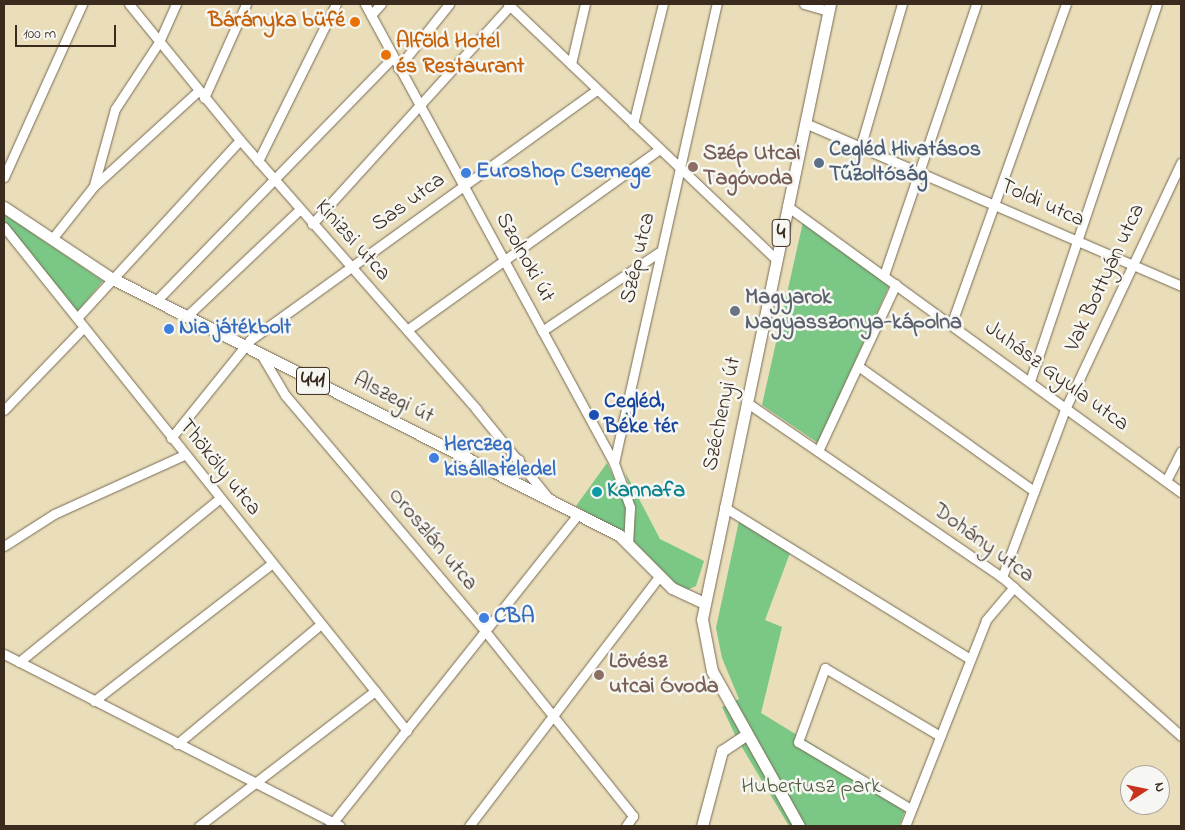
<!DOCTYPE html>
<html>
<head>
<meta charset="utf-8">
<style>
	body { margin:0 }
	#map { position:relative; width:1185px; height:830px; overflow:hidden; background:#e9deb9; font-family:"Indie Flower",sans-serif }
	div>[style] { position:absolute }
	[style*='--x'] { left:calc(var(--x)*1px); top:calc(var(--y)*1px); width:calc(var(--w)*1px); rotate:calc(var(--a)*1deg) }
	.green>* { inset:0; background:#7ac786 }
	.stream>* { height:2px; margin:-1px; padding:0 1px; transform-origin:1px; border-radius:1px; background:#85baf3 }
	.roads { filter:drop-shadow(0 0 1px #786954) drop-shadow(0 0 1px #786954) }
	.minor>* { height:9px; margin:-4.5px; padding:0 4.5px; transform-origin:4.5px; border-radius:4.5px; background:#fff }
	.major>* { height:11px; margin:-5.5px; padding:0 5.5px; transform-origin:5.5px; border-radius:5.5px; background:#fff }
	.dots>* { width:14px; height:14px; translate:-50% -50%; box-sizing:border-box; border:2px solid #f6f6f2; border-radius:50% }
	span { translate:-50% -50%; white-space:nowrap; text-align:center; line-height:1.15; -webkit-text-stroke:5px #f6f6f2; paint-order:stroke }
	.shield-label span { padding:1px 4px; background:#f6f6f2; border:1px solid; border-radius:4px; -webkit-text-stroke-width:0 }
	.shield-label { font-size:21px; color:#3b2a1e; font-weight:700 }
	.food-label { font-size:22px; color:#c56008; font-weight:700 }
	.right { translate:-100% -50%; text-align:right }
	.left { translate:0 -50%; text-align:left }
	.service-label { font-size:22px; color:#4e5e75; font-weight:700 }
	.education-label { font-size:22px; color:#785e54; font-weight:700 }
	.shop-label { font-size:22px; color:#366cbe; font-weight:700 }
	.street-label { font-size:22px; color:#3b2a1e }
	.worship-label { font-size:22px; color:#5b616d; font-weight:700 }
	.transit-label { font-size:22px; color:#164399; font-weight:700 }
	.culture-label { font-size:22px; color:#0d838f; font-weight:700 }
	.park-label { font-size:22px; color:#4e593d }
	.frame { position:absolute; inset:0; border:5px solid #3b2a1e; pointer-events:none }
	.north { position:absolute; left:1120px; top:765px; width:50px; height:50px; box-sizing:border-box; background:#f6f6f2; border:1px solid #aba49d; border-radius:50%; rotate:79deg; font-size:14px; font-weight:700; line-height:20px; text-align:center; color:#3b2a1e }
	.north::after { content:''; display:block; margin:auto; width:18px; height:22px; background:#c8321e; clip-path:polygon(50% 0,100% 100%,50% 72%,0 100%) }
	.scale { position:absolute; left:15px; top:25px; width:101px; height:22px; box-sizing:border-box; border:2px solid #3b2a1e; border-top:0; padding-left:6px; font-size:15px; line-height:18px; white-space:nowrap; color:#3b2a1e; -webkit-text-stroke:4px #f6f6f2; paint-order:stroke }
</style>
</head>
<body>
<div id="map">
	<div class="green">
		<i style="clip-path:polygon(4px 214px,103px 281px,77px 312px,4px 223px)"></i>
		<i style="clip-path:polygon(803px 222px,889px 286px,818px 443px,762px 405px)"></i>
		<i style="clip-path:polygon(607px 463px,627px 506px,625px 530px,621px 533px,576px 506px)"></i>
		<i style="clip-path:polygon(625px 472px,660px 539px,704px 561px,696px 586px,687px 590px,674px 586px,635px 546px,632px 534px,636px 510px)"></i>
		<i style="clip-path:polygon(739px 521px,790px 553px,765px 620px,782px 627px,761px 713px,908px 803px,899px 826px,789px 826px,737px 739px,722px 707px,739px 699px,722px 658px,716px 628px)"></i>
	</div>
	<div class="stream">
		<i style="--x:322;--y:826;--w:3;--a:-45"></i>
	</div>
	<div class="roads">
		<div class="minor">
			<i style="--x:129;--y:4;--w:176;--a:50.8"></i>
			<i style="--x:240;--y:140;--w:358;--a:48.7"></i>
			<i style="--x:476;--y:409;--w:117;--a:50.9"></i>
			<i style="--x:365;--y:4;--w:522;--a:61.52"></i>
			<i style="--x:614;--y:463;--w:47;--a:70"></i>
			<i style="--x:630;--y:507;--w:36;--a:93"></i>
			<i style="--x:508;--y:4;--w:370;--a:43.6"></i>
			<i style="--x:804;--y:4;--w:26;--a:16"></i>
			<i style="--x:371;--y:15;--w:15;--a:-48"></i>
			<i style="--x:571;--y:64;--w:62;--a:-76.9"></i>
			<i style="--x:398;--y:68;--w:82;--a:-51.4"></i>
			<i style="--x:204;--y:98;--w:103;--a:-65.9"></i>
			<i style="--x:805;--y:123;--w:410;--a:23.4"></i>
			<i style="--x:633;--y:124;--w:124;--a:-76"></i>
			<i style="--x:861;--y:145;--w:147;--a:-73.8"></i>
			<i style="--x:258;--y:161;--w:175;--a:-63.6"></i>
			<i style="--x:4;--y:177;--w:190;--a:-65.7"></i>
			<i style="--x:94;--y:185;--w:79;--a:-74.6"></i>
			<i style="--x:115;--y:109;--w:80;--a:-56.7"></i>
			<i style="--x:159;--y:42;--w:42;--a:-65.9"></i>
			<i style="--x:787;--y:206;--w:487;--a:36"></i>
			<i style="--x:312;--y:224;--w:294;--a:-47.8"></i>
			<i style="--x:4;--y:227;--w:645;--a:51.35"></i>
			<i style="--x:52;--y:239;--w:66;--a:-51.7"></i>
			<i style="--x:93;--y:187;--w:142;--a:-42.4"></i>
			<i style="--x:884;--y:275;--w:286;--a:-71.2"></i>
			<i style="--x:156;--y:301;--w:339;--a:-45.8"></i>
			<i style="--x:187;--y:316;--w:154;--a:-43.4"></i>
			<i style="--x:77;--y:318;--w:241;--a:-47.5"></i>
			<i style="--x:951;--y:325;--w:341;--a:-70.3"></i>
			<i style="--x:407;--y:330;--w:311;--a:-35.6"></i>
			<i style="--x:542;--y:331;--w:141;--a:-34"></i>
			<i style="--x:262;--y:356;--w:45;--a:59.5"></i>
			<i style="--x:285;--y:395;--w:309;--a:49.7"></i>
			<i style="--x:485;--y:631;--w:237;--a:51.3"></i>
			<i style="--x:633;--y:816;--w:12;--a:125"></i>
			<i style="--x:858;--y:366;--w:216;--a:35.4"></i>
			<i style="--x:1030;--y:381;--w:398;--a:-71.4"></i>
			<i style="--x:746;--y:402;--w:310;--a:34.4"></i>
			<i style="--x:1002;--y:577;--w:239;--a:41.6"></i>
			<i style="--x:4;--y:410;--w:114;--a:-46.1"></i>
			<i style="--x:171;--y:438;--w:126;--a:-51.1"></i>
			<i style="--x:250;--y:340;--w:428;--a:-35.8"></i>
			<i style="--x:818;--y:451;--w:184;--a:-65"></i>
			<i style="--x:614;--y:463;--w:470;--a:-77.4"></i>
			<i style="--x:511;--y:481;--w:23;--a:-70"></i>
			<i style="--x:1166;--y:481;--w:33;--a:-63"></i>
			<i style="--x:724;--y:507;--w:289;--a:31.7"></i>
			<i style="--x:4;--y:546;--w:59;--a:-32.6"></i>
			<i style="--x:54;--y:514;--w:143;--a:-24.4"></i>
			<i style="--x:1002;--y:577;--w:182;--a:-69.4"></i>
			<i style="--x:1066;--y:407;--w:270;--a:-64.8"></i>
			<i style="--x:4;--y:654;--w:377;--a:27.1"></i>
			<i style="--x:19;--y:662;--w:258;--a:-39.2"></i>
			<i style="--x:94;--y:701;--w:224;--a:-37.7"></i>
			<i style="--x:177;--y:744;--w:187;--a:-39.8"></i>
			<i style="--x:911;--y:809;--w:131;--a:-149.3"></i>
			<i style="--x:798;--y:742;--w:79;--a:-70"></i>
			<i style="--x:825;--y:668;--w:134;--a:30.6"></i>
			<i style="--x:199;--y:826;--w:222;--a:-37.5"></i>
			<i style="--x:330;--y:826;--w:399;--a:-51.5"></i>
			<i style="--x:469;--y:826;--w:315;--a:-52.7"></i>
			<i style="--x:905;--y:826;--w:221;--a:-68.5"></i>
			<i style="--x:986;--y:620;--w:43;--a:-49.7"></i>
		</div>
		<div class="major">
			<i style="--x:4;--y:207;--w:128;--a:33.6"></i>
			<i style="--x:111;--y:278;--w:569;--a:26.84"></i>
			<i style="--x:619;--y:535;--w:75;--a:45"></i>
			<i style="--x:672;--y:588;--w:35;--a:25"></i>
			<i style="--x:702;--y:826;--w:78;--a:-75.1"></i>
			<i style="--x:722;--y:751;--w:30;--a:-34"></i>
			<i style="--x:799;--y:826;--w:178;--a:-119.3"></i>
			<i style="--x:712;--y:671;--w:53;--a:-100.9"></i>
			<i style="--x:702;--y:619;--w:628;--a:-78.24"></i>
		</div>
	</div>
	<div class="dots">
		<i style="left:355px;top:22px;background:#e8710a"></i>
		<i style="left:386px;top:55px;background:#e8710a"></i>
		<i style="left:819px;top:163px;background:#5c6f8a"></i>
		<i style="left:693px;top:167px;background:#8d6e63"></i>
		<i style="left:466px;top:173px;background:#3f7fe0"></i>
		<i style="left:735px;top:311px;background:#6b7280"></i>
		<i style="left:169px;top:329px;background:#3f7fe0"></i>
		<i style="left:594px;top:415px;background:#1a4fb4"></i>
		<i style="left:434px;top:458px;background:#3f7fe0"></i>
		<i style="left:597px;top:492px;background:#0f9aa8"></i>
		<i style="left:484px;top:618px;background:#3f7fe0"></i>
		<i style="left:599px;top:675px;background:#8d6e63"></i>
	</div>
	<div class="shield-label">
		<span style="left:781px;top:233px">4</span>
		<span style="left:313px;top:381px">441</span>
	</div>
	<div class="food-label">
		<span class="right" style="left:345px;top:22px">Bárányka büfé</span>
		<span class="left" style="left:396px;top:55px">Alföld Hotel<br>és Restaurant</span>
	</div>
	<div class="service-label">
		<span class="left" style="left:829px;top:163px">Cegléd Hivatásos<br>Tűzoltóság</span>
	</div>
	<div class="education-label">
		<span class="left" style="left:703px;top:167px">Szép Utcai<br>Tagóvoda</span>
		<span class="left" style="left:609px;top:675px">Lövész<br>utcai Óvoda</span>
	</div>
	<div class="shop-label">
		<span class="left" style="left:476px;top:173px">Euroshop Csemege</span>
		<span class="left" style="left:179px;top:329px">Nia játékbolt</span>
		<span class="left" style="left:444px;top:458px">Herczeg<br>kisállateledel</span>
		<span class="left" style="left:494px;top:618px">CBA</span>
	</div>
	<div class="street-label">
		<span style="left:409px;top:203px;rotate:-36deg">Sas utca</span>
		<span style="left:1042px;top:204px;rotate:24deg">Toldi utca</span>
		<span style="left:352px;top:241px;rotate:48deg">Kinizsi utca</span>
		<span style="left:524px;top:258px;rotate:61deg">Szolnoki út</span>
		<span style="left:639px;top:258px;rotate:-77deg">Szép utca</span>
		<span style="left:1106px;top:278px;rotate:-65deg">Vak Bottyán utca</span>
		<span style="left:1056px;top:377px;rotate:36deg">Juhász Gyula utca</span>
		<span style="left:393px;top:399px;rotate:27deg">Alszegi út</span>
		<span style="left:723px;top:414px;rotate:-78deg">Széchenyi út</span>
		<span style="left:219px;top:468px;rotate:51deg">Thököly utca</span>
		<span style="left:432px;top:540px;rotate:50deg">Oroszlán utca</span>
		<span style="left:983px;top:544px;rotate:36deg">Dohány utca</span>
	</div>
	<div class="worship-label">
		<span class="left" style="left:745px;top:311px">Magyarok<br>Nagyasszonya-kápolna</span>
	</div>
	<div class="transit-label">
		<span class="left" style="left:604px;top:415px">Cegléd,<br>Béke tér</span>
	</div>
	<div class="culture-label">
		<span class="left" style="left:607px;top:492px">Kannafa</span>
	</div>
	<div class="park-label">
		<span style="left:811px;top:788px">Hubertusz park</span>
	</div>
	<div class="frame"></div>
	<div class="north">N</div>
	<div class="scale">100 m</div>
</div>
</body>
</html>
